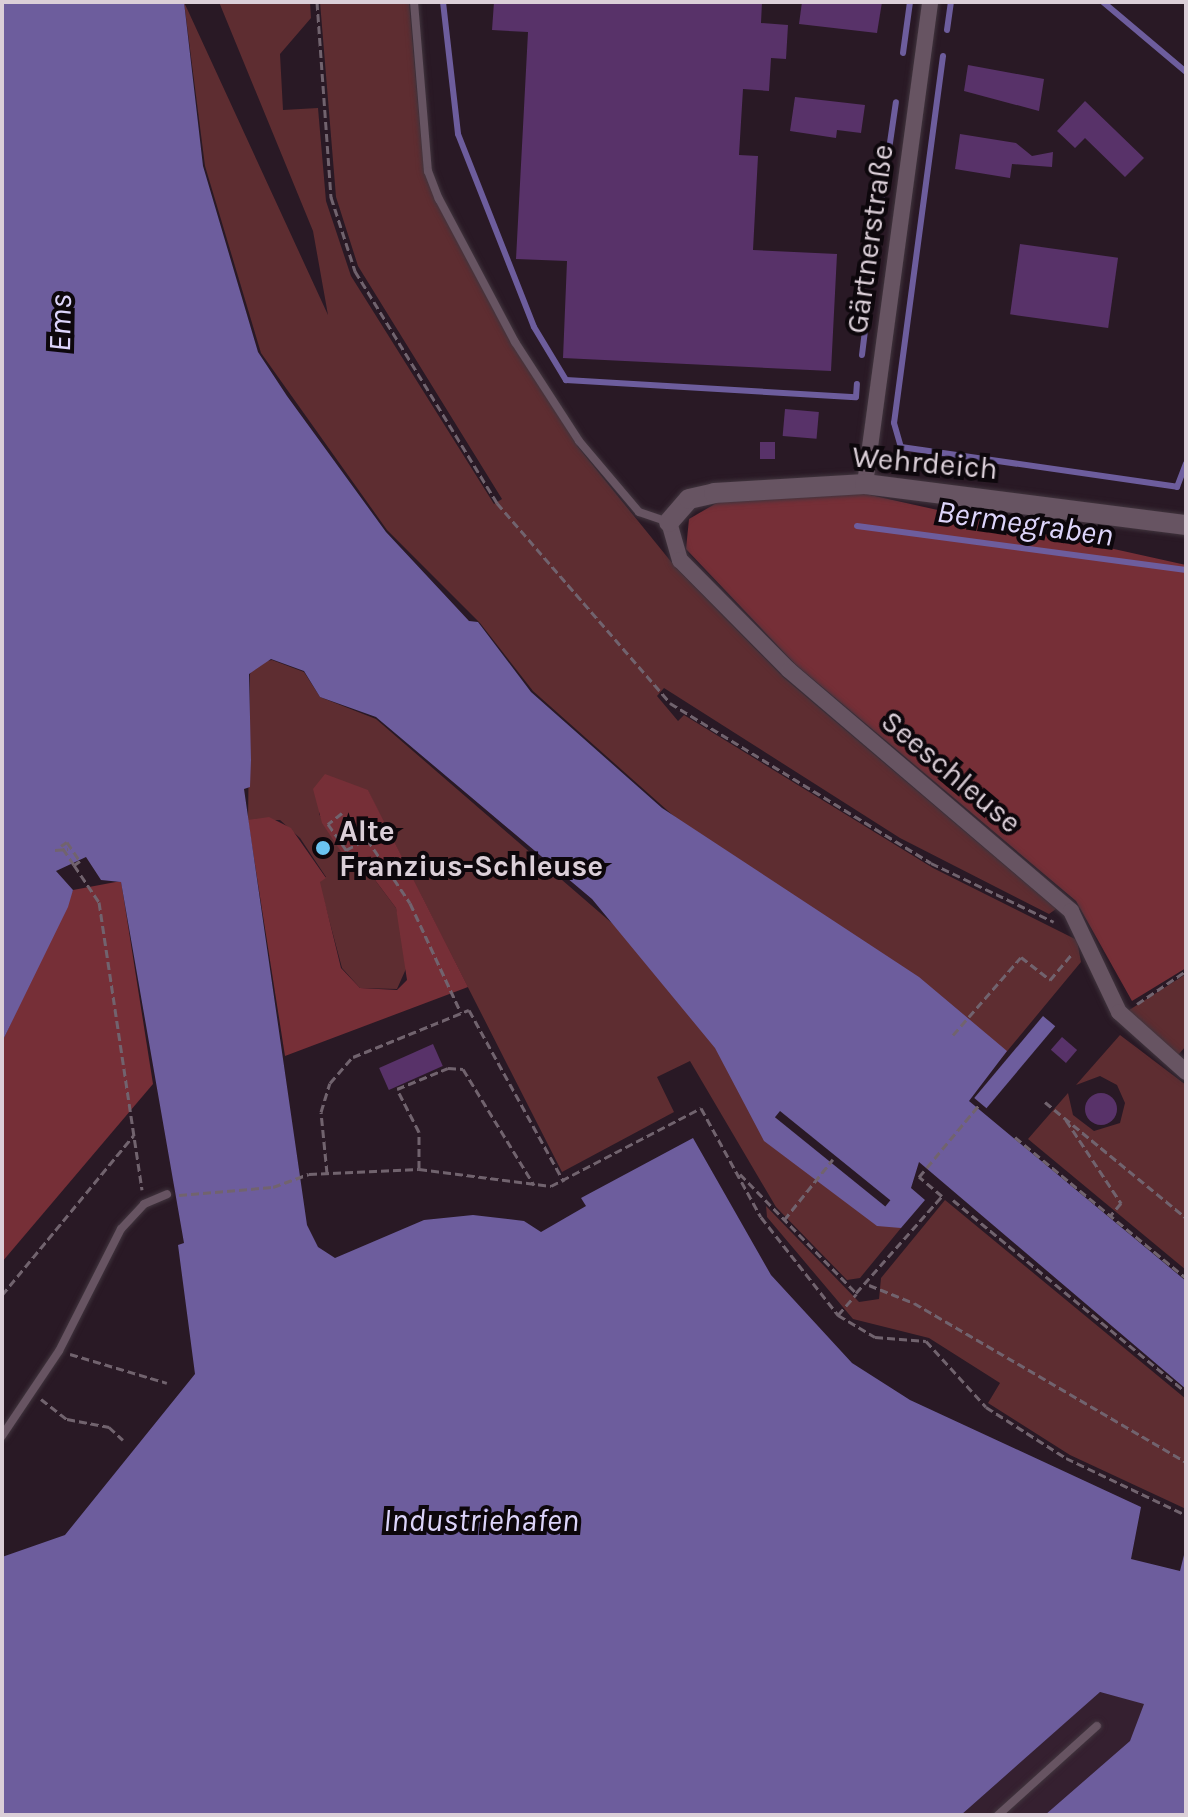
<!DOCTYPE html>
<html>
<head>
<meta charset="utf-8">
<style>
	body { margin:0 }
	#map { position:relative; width:1188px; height:1817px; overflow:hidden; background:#291925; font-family:Karla,sans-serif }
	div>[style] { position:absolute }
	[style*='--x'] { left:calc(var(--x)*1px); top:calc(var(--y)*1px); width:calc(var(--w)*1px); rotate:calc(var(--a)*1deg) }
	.built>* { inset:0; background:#352030 }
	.green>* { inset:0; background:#5e2d31 }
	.forest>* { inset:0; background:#762f37 }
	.water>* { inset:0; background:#6d5d9d; transform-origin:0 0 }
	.pier>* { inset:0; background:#291925; transform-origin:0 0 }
	.stream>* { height:6px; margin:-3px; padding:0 3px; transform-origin:3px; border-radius:3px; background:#6d5d9d }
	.building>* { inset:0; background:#583269; transform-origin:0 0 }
	.round { border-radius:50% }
	.path>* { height:3px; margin-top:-1.5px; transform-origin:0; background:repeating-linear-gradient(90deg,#71636e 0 8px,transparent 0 12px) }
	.roads { filter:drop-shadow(0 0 2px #41353e) drop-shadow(0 0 2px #41353e) }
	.service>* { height:8px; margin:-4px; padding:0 4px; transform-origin:4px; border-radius:4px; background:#675462 }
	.minor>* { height:16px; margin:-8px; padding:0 8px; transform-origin:8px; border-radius:8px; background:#675462 }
	.tertiary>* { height:20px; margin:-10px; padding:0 10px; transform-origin:10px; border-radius:10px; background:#675462 }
	.dots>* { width:22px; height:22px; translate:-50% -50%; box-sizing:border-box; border:4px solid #0d070c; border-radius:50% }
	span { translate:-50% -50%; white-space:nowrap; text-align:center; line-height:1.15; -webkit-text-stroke:8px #0d070c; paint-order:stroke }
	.street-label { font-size:30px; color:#dbcfd8 }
	.poi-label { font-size:30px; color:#dbcfd8; font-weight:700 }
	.left { translate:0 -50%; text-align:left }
	.water-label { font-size:32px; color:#ddd5fb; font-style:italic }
	.frame { position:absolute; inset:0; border:4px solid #dbcfd8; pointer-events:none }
</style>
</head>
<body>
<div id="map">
	<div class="built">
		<i style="clip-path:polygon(1099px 1692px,1144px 1703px,1186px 1815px,961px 1815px)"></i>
	</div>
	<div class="green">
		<i style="clip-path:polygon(184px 2px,328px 315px,313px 231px,219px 2px,310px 2px,311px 18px,280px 54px,283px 110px,318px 108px,326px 201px,351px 276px,494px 504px,502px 499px,358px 266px,336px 197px,320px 2px,409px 2px,424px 172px,495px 313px,578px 447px,677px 569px,783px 677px,1056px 909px,1049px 914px,900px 838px,664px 688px,657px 696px,678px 721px,684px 715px,933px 868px,1077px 940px,1081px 962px,999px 1061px,792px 921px,533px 691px,480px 623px,387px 530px,261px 353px,205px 166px)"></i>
		<i style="clip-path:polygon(272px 660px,304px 672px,320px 697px,376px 719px,621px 931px,661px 956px,790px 1141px,901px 1228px,860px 1278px,847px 1280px,776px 1207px,690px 1061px,657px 1077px,674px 1112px,562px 1172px,368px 791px,321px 799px,319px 814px,348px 862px,363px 864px,396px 908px,409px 962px,397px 989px,360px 988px,342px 968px,319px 882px,326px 877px,300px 838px,280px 820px,248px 820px,250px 674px,256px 663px)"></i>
		<i style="clip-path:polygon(1186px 974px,1186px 1046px,1178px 1055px,1126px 1012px)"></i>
		<i style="clip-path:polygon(1120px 1035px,1186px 1085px,1186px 1270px,1028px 1139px,1068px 1093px,1073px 1115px,1094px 1131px,1120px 1123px,1125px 1103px,1117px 1085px,1100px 1076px,1076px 1085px)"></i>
		<i style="clip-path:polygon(945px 1200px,1186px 1399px,1186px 1509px,1070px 1455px,988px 1403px,1000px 1383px,929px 1338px,853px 1319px,767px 1217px,766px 1206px,859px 1302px,879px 1299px,881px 1278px)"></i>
	</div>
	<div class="forest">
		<i style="clip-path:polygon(861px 493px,1186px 565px,1186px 968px,1132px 1001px,1076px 901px,795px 664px,686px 549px,689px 519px,720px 501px)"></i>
		<i style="clip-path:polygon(325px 774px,368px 790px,468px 987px,285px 1056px,248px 820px,269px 817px,291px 828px,326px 878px,320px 882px,341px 968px,360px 988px,397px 990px,407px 980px,396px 908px,363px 864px,348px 862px,322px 823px,313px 789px)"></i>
		<i style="clip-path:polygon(121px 881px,153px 1084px,2px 1262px,2px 1042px,73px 890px)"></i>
	</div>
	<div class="water">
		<i style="clip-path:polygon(2px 2px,184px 2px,203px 166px,258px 352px,287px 396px,386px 532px,469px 621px,478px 622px,531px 692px,662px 808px,919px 977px,1007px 1051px,969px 1101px,1186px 1281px,1186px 1389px,919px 1162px,911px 1188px,925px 1200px,901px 1228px,877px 1226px,764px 1141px,715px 1048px,592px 899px,376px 717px,320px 697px,304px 671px,271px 659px,249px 674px,251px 760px,250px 787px,244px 789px,307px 1225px,318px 1247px,335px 1258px,424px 1220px,473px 1215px,524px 1221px,541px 1232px,586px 1206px,581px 1198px,693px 1138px,771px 1275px,852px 1363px,910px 1400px,1141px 1507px,1131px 1559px,1180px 1571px,1186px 1547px,1186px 1815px,1045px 1815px,1130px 1741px,1144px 1704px,1100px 1692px,961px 1815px,2px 1815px,2px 1557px,65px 1535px,195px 1374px,178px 1245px,184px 1243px,121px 882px,101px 880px,86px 857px,56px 871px,73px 890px,68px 907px,2px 1042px)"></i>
		<i style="left:1043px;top:1016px;width:16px;height:107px;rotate:40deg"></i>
	</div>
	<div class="pier">
		<i style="left:780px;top:1111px;width:142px;height:8px;rotate:39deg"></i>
	</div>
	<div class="stream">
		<i style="--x:443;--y:2;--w:133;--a:83.5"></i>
		<i style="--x:458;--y:134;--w:207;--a:68.5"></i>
		<i style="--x:534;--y:327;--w:62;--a:58.9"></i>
		<i style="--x:566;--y:380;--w:290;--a:3.4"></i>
		<i style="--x:856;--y:397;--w:13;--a:-86"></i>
		<i style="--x:1103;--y:2;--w:109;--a:40.1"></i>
		<i style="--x:947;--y:30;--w:28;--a:-82"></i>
		<i style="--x:903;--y:53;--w:51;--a:-82.2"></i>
		<i style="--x:943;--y:56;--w:370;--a:97.6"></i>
		<i style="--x:894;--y:423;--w:25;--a:74"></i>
		<i style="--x:901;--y:447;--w:279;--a:8.2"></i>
		<i style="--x:1177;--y:487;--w:25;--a:-69"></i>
		<i style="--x:879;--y:218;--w:117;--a:-81.7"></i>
		<i style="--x:862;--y:355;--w:49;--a:-83"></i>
		<i style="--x:857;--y:526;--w:332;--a:7.6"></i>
	</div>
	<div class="building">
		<i style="clip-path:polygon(494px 2px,762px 2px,761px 23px,788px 25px,786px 59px,771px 58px,769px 91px,743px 89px,739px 155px,758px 156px,753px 250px,837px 254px,831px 371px,563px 358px,567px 261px,516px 259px,528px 32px,492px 30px)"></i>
		<i style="clip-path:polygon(802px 2px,882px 2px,877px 33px,799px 24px)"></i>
		<i style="clip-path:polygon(968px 65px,1044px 79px,1039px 111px,964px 91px)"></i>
		<i style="clip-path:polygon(795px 97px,865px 105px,861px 133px,837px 130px,836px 138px,790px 131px)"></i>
		<i style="clip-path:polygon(1085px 101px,1144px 158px,1125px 177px,1085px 138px,1075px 148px,1057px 131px)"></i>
		<i style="clip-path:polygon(960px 134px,1016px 143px,1032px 156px,1053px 152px,1052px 167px,1012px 164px,1010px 178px,955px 169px)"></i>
		<i style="left:1020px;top:244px;width:99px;height:71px;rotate:8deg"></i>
		<i style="left:785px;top:409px;width:34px;height:27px;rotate:5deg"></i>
		<i style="left:760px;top:442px;width:15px;height:17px"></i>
		<i style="left:1062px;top:1037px;width:20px;height:17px;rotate:41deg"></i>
		<i style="left:433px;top:1044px;width:24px;height:59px;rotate:66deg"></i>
		<i class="round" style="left:1085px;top:1093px;width:32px;height:32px"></i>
	</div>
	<div class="path">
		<i style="--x:317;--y:2;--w:196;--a:85.9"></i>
		<i style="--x:331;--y:197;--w:78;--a:72"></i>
		<i style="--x:355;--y:271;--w:272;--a:58.5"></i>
		<i style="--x:497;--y:503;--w:264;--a:49.1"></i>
		<i style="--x:670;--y:703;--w:306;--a:31.5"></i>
		<i style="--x:931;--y:863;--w:136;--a:25.6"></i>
		<i style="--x:342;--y:813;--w:18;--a:142"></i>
		<i style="--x:328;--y:824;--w:32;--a:55"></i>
		<i style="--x:346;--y:850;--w:24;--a:-28"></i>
		<i style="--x:367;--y:839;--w:77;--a:56.1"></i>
		<i style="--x:410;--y:903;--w:121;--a:65.1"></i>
		<i style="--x:67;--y:842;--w:23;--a:56"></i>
		<i style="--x:80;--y:861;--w:7;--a:146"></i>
		<i style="--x:74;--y:865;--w:23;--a:-124"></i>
		<i style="--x:61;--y:846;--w:7;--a:-34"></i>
		<i style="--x:55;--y:850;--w:13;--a:-4"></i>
		<i style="--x:74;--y:865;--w:45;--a:56"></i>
		<i style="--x:99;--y:902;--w:291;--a:81.5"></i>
		<i style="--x:1137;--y:1004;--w:59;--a:-34"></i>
		<i style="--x:953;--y:1035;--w:103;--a:-48.9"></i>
		<i style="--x:1021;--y:957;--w:37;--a:38"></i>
		<i style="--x:1050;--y:980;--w:34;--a:-50"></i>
		<i style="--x:1045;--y:1102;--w:183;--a:39.4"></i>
		<i style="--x:1066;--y:1120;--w:100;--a:56.5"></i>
		<i style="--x:1121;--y:1203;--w:16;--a:130"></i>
		<i style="--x:1015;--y:1137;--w:222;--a:39.5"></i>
		<i style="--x:419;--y:1168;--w:36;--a:-90"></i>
		<i style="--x:419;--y:1132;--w:48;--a:-117.1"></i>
		<i style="--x:397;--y:1089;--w:55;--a:-22.4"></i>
		<i style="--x:448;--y:1068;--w:15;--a:4"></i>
		<i style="--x:463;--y:1069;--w:136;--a:58.5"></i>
		<i style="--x:327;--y:1173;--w:61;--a:-95.6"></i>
		<i style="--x:321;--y:1112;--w:30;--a:-73"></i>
		<i style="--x:330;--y:1083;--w:35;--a:-49"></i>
		<i style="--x:353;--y:1057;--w:125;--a:-22.1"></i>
		<i style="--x:469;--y:1010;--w:196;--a:61.1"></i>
		<i style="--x:740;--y:1174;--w:166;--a:45.7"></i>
		<i style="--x:856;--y:1293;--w:130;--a:-48.4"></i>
		<i style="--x:942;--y:1196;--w:30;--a:-140"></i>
		<i style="--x:919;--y:1177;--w:94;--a:-50.2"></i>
		<i style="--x:179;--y:1195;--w:94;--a:-4.9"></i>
		<i style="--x:273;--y:1187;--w:38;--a:-20"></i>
		<i style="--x:309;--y:1174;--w:110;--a:-2.6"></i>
		<i style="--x:419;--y:1169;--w:133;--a:7.3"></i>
		<i style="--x:551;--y:1186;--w:169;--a:-27.5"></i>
		<i style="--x:701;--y:1108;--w:124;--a:61.2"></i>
		<i style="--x:761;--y:1217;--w:125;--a:51.8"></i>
		<i style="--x:838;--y:1315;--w:43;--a:30.7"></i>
		<i style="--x:875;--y:1337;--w:51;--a:4.5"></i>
		<i style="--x:926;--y:1341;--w:89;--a:47.7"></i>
		<i style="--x:986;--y:1407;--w:95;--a:32.5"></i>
		<i style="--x:1066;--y:1458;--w:133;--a:25.4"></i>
		<i style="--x:953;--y:1200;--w:302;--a:39.5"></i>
		<i style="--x:784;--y:1220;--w:78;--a:-51.2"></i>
		<i style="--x:869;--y:1285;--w:48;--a:21.8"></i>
		<i style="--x:914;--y:1303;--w:315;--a:30.3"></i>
		<i style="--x:2;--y:1295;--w:207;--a:-50.5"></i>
		<i style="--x:838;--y:1315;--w:28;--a:-49"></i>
		<i style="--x:70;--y:1354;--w:101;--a:16.6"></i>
		<i style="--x:41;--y:1399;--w:33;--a:38"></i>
		<i style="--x:67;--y:1419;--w:43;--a:10.8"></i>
		<i style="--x:109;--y:1427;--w:19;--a:43"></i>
	</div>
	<div class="roads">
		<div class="service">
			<i style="--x:414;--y:2;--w:170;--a:85.3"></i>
			<i style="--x:428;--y:171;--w:30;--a:69"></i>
			<i style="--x:439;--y:199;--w:162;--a:62"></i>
			<i style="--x:515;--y:342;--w:118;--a:57.1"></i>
			<i style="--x:579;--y:441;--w:93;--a:49.8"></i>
			<i style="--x:639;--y:512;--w:31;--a:19"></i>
			<i style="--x:2;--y:1436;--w:102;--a:-56.2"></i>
			<i style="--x:59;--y:1351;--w:137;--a:-63.1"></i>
			<i style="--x:121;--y:1229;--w:34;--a:-47"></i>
			<i style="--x:144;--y:1204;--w:25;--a:-23"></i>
			<i style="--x:998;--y:1815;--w:133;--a:-42"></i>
		</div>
		<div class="minor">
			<i style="--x:865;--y:484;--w:486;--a:-82.3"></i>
			<i style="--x:669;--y:522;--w:40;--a:74"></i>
			<i style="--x:680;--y:560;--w:155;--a:45.3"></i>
			<i style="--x:789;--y:670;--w:371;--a:40.5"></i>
			<i style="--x:1071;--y:911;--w:112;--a:64.6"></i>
			<i style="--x:1119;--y:1012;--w:90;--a:41.8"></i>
		</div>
		<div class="tertiary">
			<i style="--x:669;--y:522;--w:30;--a:-49"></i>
			<i style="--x:689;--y:499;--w:26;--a:-13"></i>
			<i style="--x:714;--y:493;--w:151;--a:-3.4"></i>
			<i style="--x:865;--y:484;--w:324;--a:7.3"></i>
		</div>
	</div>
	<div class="dots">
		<i style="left:323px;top:848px;background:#6ac3f1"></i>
	</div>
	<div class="street-label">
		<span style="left:870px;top:239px;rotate:-82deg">Gärtnerstraße</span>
		<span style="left:925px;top:463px;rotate:5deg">Wehrdeich</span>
		<span style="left:951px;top:772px;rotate:40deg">Seeschleuse</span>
	</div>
	<div class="poi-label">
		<span class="left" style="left:339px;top:848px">Alte<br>Franzius-Schleuse</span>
	</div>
	<div class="water-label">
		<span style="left:61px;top:323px;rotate:-89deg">Ems</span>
		<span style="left:1025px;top:524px;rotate:8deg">Bermegraben</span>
		<span style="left:481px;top:1521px">Industriehafen</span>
	</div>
	<div class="frame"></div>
</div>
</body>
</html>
